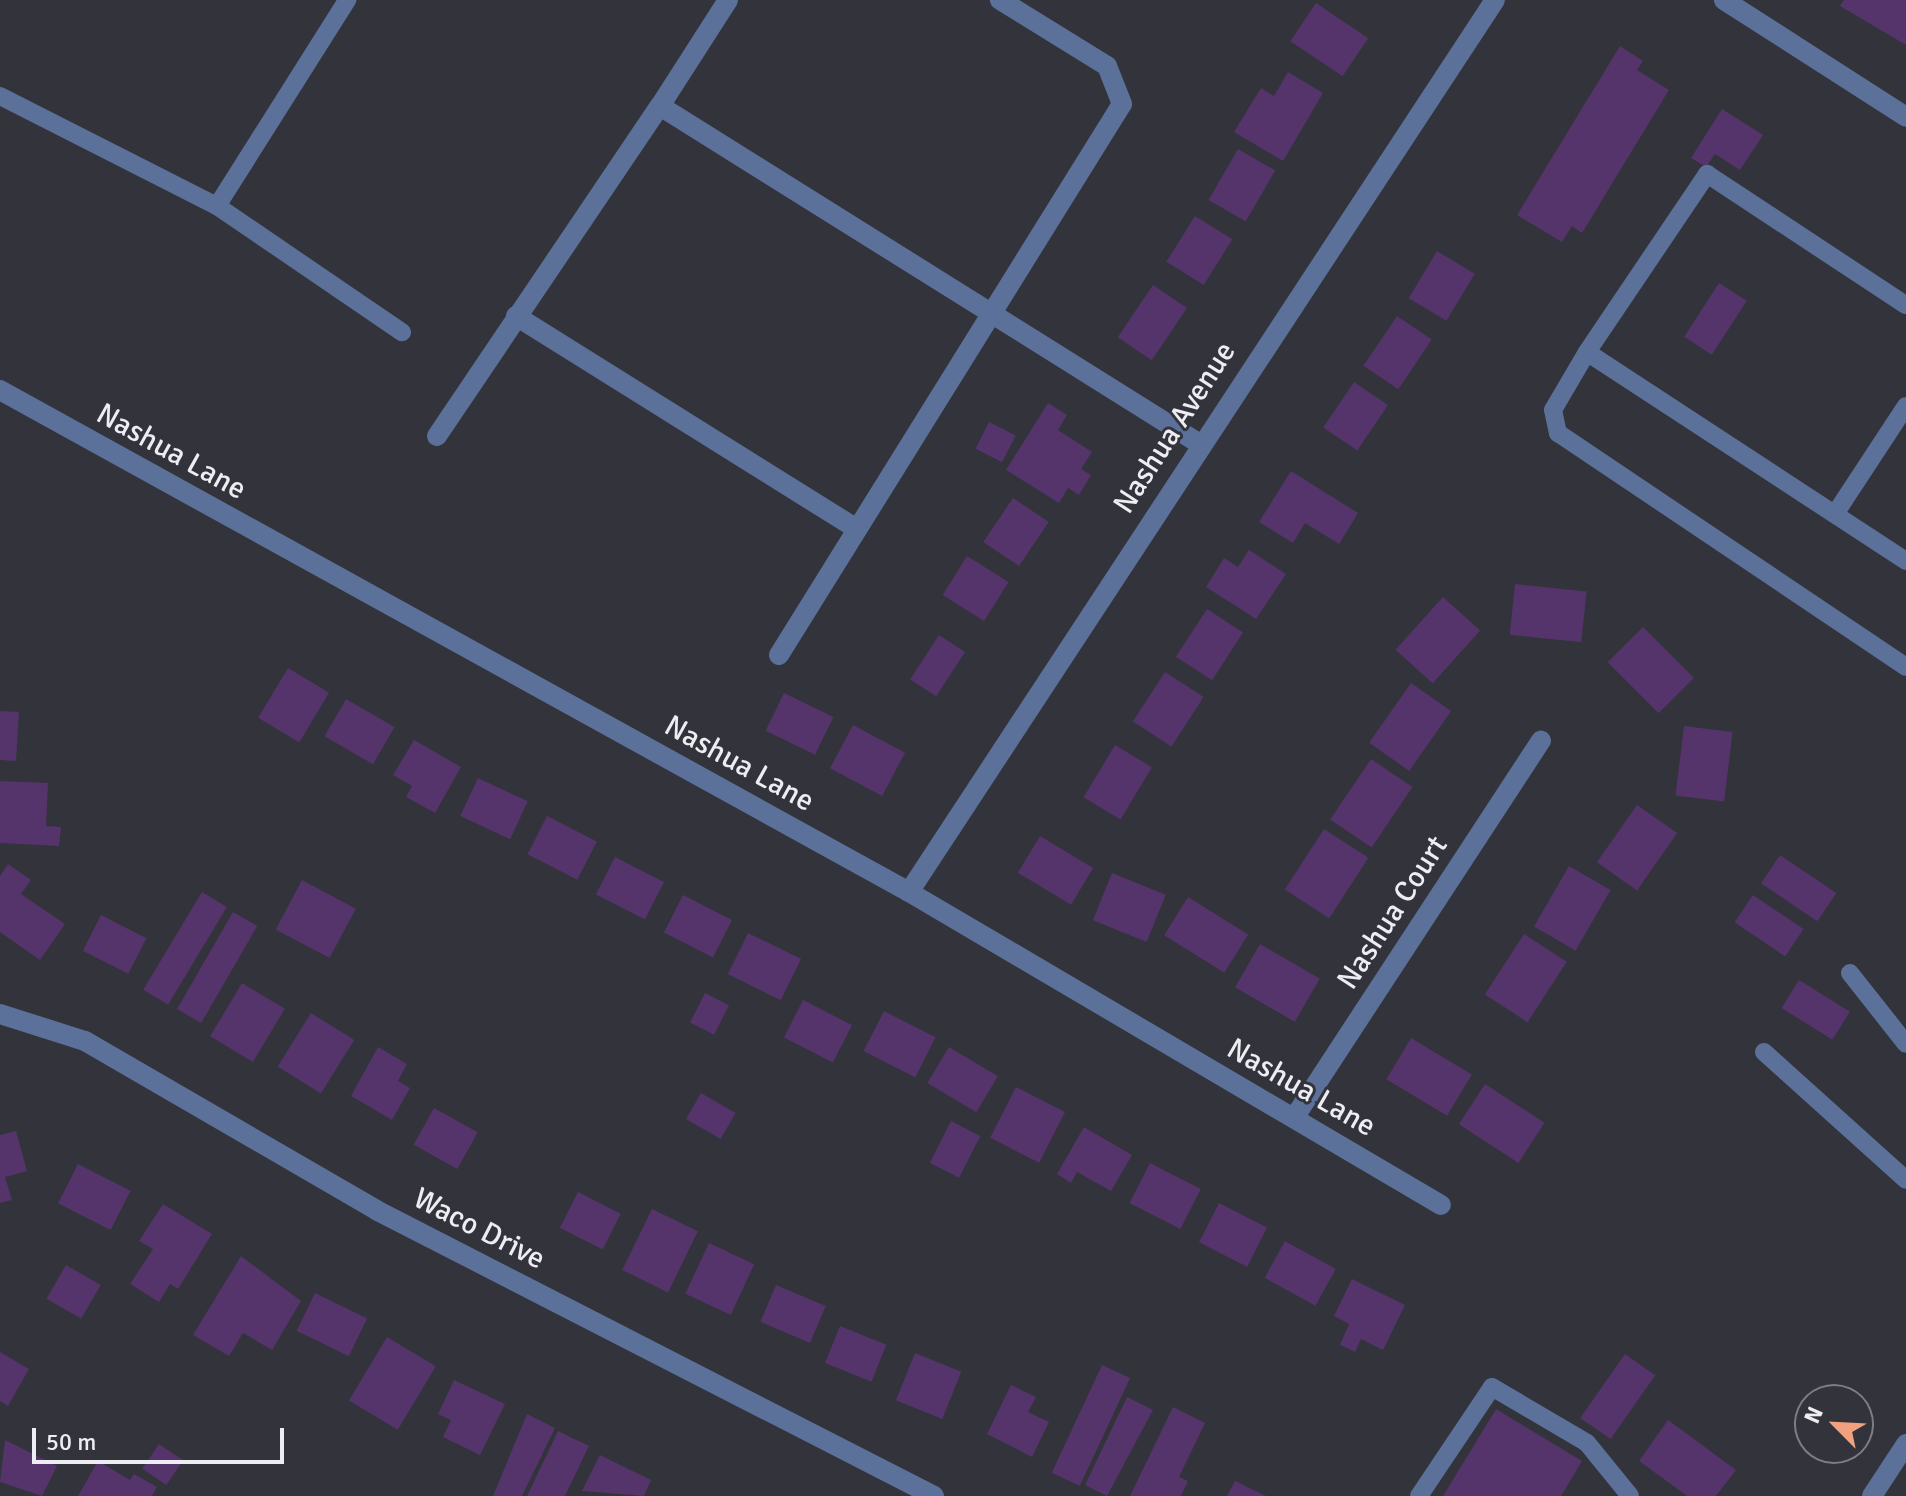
<!DOCTYPE html>
<html>
<head>
<meta charset="utf-8">
<style>
	body { margin:0 }
	#map { position:relative; width:1906px; height:1496px; overflow:hidden; background:#33333b; font-family:Signika,sans-serif }
	div>[style] { position:absolute }
	[style*='--x'] { left:calc(var(--x)*1px); top:calc(var(--y)*1px); width:calc(var(--w)*1px); rotate:calc(var(--a)*1deg) }
	.building>* { inset:0; background:#54346a; transform-origin:0 0 }
	.service>* { height:18px; margin:-9px; padding:0 9px; transform-origin:9px; border-radius:9px; background:#5b719a }
	.minor>* { height:20px; margin:-10px; padding:0 10px; transform-origin:10px; border-radius:10px; background:#5b719a }
	.tertiary>* { height:20px; margin:-10px; padding:0 10px; transform-origin:10px; border-radius:10px; background:#5b719a }
	span { translate:-50% -50%; white-space:nowrap; text-align:center; line-height:1.15; -webkit-text-stroke:6px #33333b; paint-order:stroke }
	.street-label { font-size:30px; color:#eeedf3 }
	.north { position:absolute; left:1794px; top:1384px; width:80px; height:80px; box-sizing:border-box; background:#33333b; border:2px solid #7e7d85; border-radius:50%; rotate:294deg; font-size:22px; font-weight:700; line-height:32px; text-align:center; color:#eeedf3 }
	.north::after { content:''; display:block; margin:auto; width:28px; height:36px; background:#f1a17d; clip-path:polygon(50% 0,100% 100%,50% 72%,0 100%) }
	.scale { position:absolute; left:32px; top:1428px; width:252px; height:36px; box-sizing:border-box; border:4px solid #eeedf3; border-top:0; padding-left:10px; font-size:24px; line-height:28px; white-space:nowrap; color:#eeedf3; -webkit-text-stroke:6px #33333b; paint-order:stroke }
</style>
</head>
<body>
<div id="map">
	<div class="building">
		<i style="clip-path:polygon(1844px 0,1906px 0,1906px 45px,1840px 6px)"></i>
		<i style="left:1316px;top:3px;width:63px;height:46px;rotate:34deg"></i>
		<i style="clip-path:polygon(1620px 46px,1643px 61px,1637px 70px,1669px 90px,1582px 233px,1572px 226px,1562px 242px,1517px 215px)"></i>
		<i style="clip-path:polygon(1288px 72px,1323px 93px,1283px 161px,1234px 132px,1261px 88px,1274px 96px)"></i>
		<i style="clip-path:polygon(1722px 109px,1763px 135px,1740px 170px,1715px 154px,1706px 167px,1691px 158px)"></i>
		<i style="left:1238px;top:149px;width:43px;height:59px;rotate:30deg"></i>
		<i style="left:1195px;top:216px;width:44px;height:54px;rotate:32deg"></i>
		<i style="left:1437px;top:251px;width:44px;height:55px;rotate:31deg"></i>
		<i style="left:1719px;top:283px;width:33px;height:64px;rotate:33deg"></i>
		<i style="left:1153px;top:285px;width:41px;height:63px;rotate:34deg"></i>
		<i style="left:1397px;top:316px;width:42px;height:60px;rotate:34deg"></i>
		<i style="left:1354px;top:382px;width:41px;height:55px;rotate:34deg"></i>
		<i style="clip-path:polygon(1048px 403px,1067px 415px,1058px 430px,1092px 452px,1081px 469px,1091px 475px,1079px 495px,1068px 488px,1059px 503px,1006px 470px)"></i>
		<i style="left:989px;top:422px;width:30px;height:30px;rotate:27deg"></i>
		<i style="clip-path:polygon(1291px 471px,1358px 513px,1339px 544px,1305px 523px,1293px 543px,1259px 522px)"></i>
		<i style="left:1013px;top:498px;width:43px;height:53px;rotate:34deg"></i>
		<i style="clip-path:polygon(1249px 550px,1286px 574px,1256px 619px,1206px 587px,1224px 558px,1238px 567px)"></i>
		<i style="left:967px;top:556px;width:49px;height:46px;rotate:32deg"></i>
		<i style="left:1515px;top:584px;width:72px;height:51px;rotate:6deg"></i>
		<i style="left:1443px;top:597px;width:50px;height:71px;rotate:42deg"></i>
		<i style="left:1207px;top:609px;width:43px;height:57px;rotate:33deg"></i>
		<i style="left:1643px;top:627px;width:72px;height:50px;rotate:45deg"></i>
		<i style="left:939px;top:635px;width:31px;height:53px;rotate:33deg"></i>
		<i style="left:288px;top:668px;width:48px;height:58px;rotate:31deg"></i>
		<i style="left:1165px;top:672px;width:46px;height:59px;rotate:33deg"></i>
		<i style="left:1411px;top:683px;width:49px;height:73px;rotate:35deg"></i>
		<i style="left:784px;top:693px;width:55px;height:42px;rotate:26deg"></i>
		<i style="left:346px;top:699px;width:56px;height:43px;rotate:30deg"></i>
		<i style="clip-path:polygon(0 711px,19px 712px,16px 761px,0 760px)"></i>
		<i style="left:853px;top:725px;width:59px;height:49px;rotate:28deg"></i>
		<i style="left:1684px;top:726px;width:49px;height:70px;rotate:7deg"></i>
		<i style="clip-path:polygon(414px 740px,461px 767px,435px 813px,406px 797px,412px 786px,393px 775px)"></i>
		<i style="left:1115px;top:745px;width:43px;height:61px;rotate:31deg"></i>
		<i style="left:1371px;top:759px;width:50px;height:73px;rotate:34deg"></i>
		<i style="left:478px;top:778px;width:55px;height:42px;rotate:25deg"></i>
		<i style="clip-path:polygon(0 781px,48px 783px,46px 826px,61px 827px,59px 846px,0 843px)"></i>
		<i style="left:1637px;top:805px;width:49px;height:70px;rotate:35deg"></i>
		<i style="left:547px;top:816px;width:56px;height:43px;rotate:27deg"></i>
		<i style="left:1324px;top:829px;width:53px;height:72px;rotate:33deg"></i>
		<i style="left:1040px;top:836px;width:62px;height:43px;rotate:31deg"></i>
		<i style="left:1780px;top:855px;width:68px;height:34px;rotate:34deg"></i>
		<i style="left:615px;top:857px;width:55px;height:42px;rotate:27deg"></i>
		<i style="clip-path:polygon(8px 864px,31px 880px,21px 894px,65px 924px,40px 960px,0 932px,0 876px)"></i>
		<i style="left:1569px;top:866px;width:48px;height:70px;rotate:30deg"></i>
		<i style="left:1112px;top:873px;width:58px;height:51px;rotate:22deg"></i>
		<i style="left:302px;top:880px;width:61px;height:56px;rotate:28deg"></i>
		<i style="left:202px;top:892px;width:29px;height:114px;rotate:31deg"></i>
		<i style="left:683px;top:895px;width:55px;height:42px;rotate:27deg"></i>
		<i style="left:1753px;top:895px;width:61px;height:33px;rotate:34deg"></i>
		<i style="left:1188px;top:897px;width:71px;height:45px;rotate:32deg"></i>
		<i style="left:233px;top:912px;width:28px;height:112px;rotate:30deg"></i>
		<i style="left:101px;top:915px;width:51px;height:40px;rotate:27deg"></i>
		<i style="left:748px;top:933px;width:59px;height:46px;rotate:26deg"></i>
		<i style="left:1524px;top:934px;width:51px;height:72px;rotate:33deg"></i>
		<i style="left:1260px;top:944px;width:69px;height:50px;rotate:30deg"></i>
		<i style="left:1799px;top:980px;width:60px;height:33px;rotate:32deg"></i>
		<i style="left:242px;top:983px;width:50px;height:62px;rotate:31deg"></i>
		<i style="left:705px;top:993px;width:27px;height:33px;rotate:27deg"></i>
		<i style="left:803px;top:1000px;width:55px;height:42px;rotate:27deg"></i>
		<i style="left:884px;top:1011px;width:58px;height:45px;rotate:27deg"></i>
		<i style="left:311px;top:1013px;width:51px;height:63px;rotate:32deg"></i>
		<i style="left:1411px;top:1038px;width:71px;height:48px;rotate:31deg"></i>
		<i style="clip-path:polygon(378px 1047px,407px 1064px,398px 1081px,410px 1088px,392px 1120px,351px 1096px)"></i>
		<i style="left:949px;top:1047px;width:57px;height:42px;rotate:31deg"></i>
		<i style="left:1485px;top:1084px;width:71px;height:48px;rotate:33deg"></i>
		<i style="left:1016px;top:1087px;width:55px;height:57px;rotate:27deg"></i>
		<i style="left:701px;top:1093px;width:40px;height:30px;rotate:30deg"></i>
		<i style="left:434px;top:1108px;width:50px;height:42px;rotate:29deg"></i>
		<i style="left:951px;top:1121px;width:33px;height:47px;rotate:27deg"></i>
		<i style="clip-path:polygon(1084px 1127px,1132px 1155px,1111px 1191px,1077px 1172px,1071px 1183px,1057px 1174px)"></i>
		<i style="clip-path:polygon(16px 1131px,27px 1171px,5px 1177px,12px 1200px,0 1203px,0 1135px)"></i>
		<i style="left:1150px;top:1163px;width:57px;height:45px;rotate:27deg"></i>
		<i style="left:78px;top:1164px;width:59px;height:44px;rotate:27deg"></i>
		<i style="left:578px;top:1192px;width:48px;height:40px;rotate:27deg"></i>
		<i style="left:1219px;top:1203px;width:54px;height:44px;rotate:27deg"></i>
		<i style="clip-path:polygon(163px 1204px,212px 1234px,178px 1289px,170px 1284px,159px 1302px,130px 1284px,153px 1249px,139px 1241px)"></i>
		<i style="left:652px;top:1209px;width:51px;height:68px;rotate:26deg"></i>
		<i style="left:1285px;top:1241px;width:58px;height:42px;rotate:29deg"></i>
		<i style="left:709px;top:1243px;width:50px;height:56px;rotate:25deg"></i>
		<i style="clip-path:polygon(241px 1256px,301px 1301px,272px 1350px,243px 1333px,229px 1356px,193px 1335px)"></i>
		<i style="left:66px;top:1265px;width:40px;height:39px;rotate:30deg"></i>
		<i style="clip-path:polygon(1352px 1279px,1405px 1305px,1383px 1350px,1361px 1339px,1355px 1352px,1340px 1345px,1349px 1324px,1334px 1316px)"></i>
		<i style="left:776px;top:1285px;width:54px;height:40px;rotate:23deg"></i>
		<i style="left:315px;top:1293px;width:58px;height:42px;rotate:26deg"></i>
		<i style="left:840px;top:1326px;width:50px;height:40px;rotate:22deg"></i>
		<i style="left:387px;top:1337px;width:57px;height:74px;rotate:31deg"></i>
		<i style="clip-path:polygon(0 1352px,29px 1369px,8px 1406px,0 1401px)"></i>
		<i style="left:915px;top:1353px;width:50px;height:51px;rotate:22deg"></i>
		<i style="left:1625px;top:1354px;width:37px;height:78px;rotate:35deg"></i>
		<i style="left:1102px;top:1365px;width:31px;height:119px;rotate:25deg"></i>
		<i style="clip-path:polygon(454px 1380px,505px 1404px,480px 1455px,443px 1437px,451px 1420px,438px 1414px)"></i>
		<i style="clip-path:polygon(1011px 1385px,1036px 1397px,1028px 1412px,1049px 1422px,1032px 1457px,987px 1434px)"></i>
		<i style="clip-path:polygon(1127px 1397px,1153px 1410px,1107px 1496px,1085px 1485px)"></i>
		<i style="clip-path:polygon(1173px 1407px,1205px 1423px,1179px 1477px,1188px 1481px,1181px 1496px,1130px 1496px)"></i>
		<i style="clip-path:polygon(1496px 1409px,1582px 1461px,1561px 1496px,1443px 1496px)"></i>
		<i style="clip-path:polygon(527px 1414px,555px 1428px,522px 1496px,493px 1496px)"></i>
		<i style="clip-path:polygon(1668px 1420px,1736px 1470px,1716px 1496px,1687px 1496px,1639px 1461px)"></i>
		<i style="clip-path:polygon(558px 1431px,589px 1446px,565px 1496px,527px 1496px)"></i>
		<i style="clip-path:polygon(5px 1440px,57px 1466px,42px 1496px,0 1482px)"></i>
		<i style="left:159px;top:1444px;width:29px;height:30px;rotate:34deg"></i>
		<i style="clip-path:polygon(600px 1455px,651px 1480px,644px 1496px,582px 1491px)"></i>
		<i style="clip-path:polygon(98px 1461px,130px 1480px,134px 1474px,157px 1487px,152px 1496px,78px 1496px)"></i>
		<i style="clip-path:polygon(1235px 1481px,1266px 1496px,1227px 1496px)"></i>
	</div>
	<div class="service">
		<i style="--x:0;--y:96;--w:243;--a:26.9"></i>
		<i style="--x:217;--y:206;--w:224;--a:34.3"></i>
		<i style="--x:217;--y:206;--w:244;--a:-57.7"></i>
		<i style="--x:1587;--y:352;--w:215;--a:-56"></i>
		<i style="--x:1707;--y:174;--w:238;--a:33.4"></i>
		<i style="--x:1835;--y:514;--w:129;--a:-56.7"></i>
		<i style="--x:1906;--y:561;--w:381;--a:-146.8"></i>
		<i style="--x:1587;--y:352;--w:67;--a:120.4"></i>
		<i style="--x:1553;--y:410;--w:24;--a:78"></i>
		<i style="--x:1558;--y:433;--w:419;--a:33.9"></i>
		<i style="--x:1850;--y:973;--w:90;--a:51.7"></i>
		<i style="--x:1764;--y:1052;--w:191;--a:42"></i>
		<i style="--x:1419;--y:1496;--w:131;--a:-56.2"></i>
		<i style="--x:1492;--y:1387;--w:110;--a:30.5"></i>
		<i style="--x:1587;--y:1443;--w:68;--a:50.9"></i>
	</div>
	<div class="minor">
		<i style="--x:728;--y:0;--w:126;--a:122.7"></i>
		<i style="--x:660;--y:106;--w:637;--a:32.04"></i>
		<i style="--x:1724;--y:0;--w:216;--a:32.7"></i>
		<i style="--x:516;--y:316;--w:402;--a:32"></i>
		<i style="--x:0;--y:390;--w:1038;--a:28.91"></i>
		<i style="--x:909;--y:892;--w:617;--a:30.47"></i>
		<i style="--x:437;--y:436;--w:398;--a:-56"></i>
		<i style="--x:779;--y:655;--w:649;--a:-58.1"></i>
		<i style="--x:1122;--y:104;--w:41;--a:-111.5"></i>
		<i style="--x:1107;--y:66;--w:126;--a:-148.3"></i>
		<i style="--x:909;--y:892;--w:1067;--a:-56.7"></i>
		<i style="--x:0;--y:1014;--w:89;--a:17.6"></i>
		<i style="--x:85;--y:1041;--w:337;--a:30.1"></i>
		<i style="--x:376;--y:1210;--w:627;--a:27.14"></i>
		<i style="--x:1294;--y:1118;--w:451;--a:-56.8"></i>
	</div>
	<div class="tertiary">
		<i style="--x:1872;--y:1496;--w:62;--a:-56.8"></i>
	</div>
	<div class="street-label">
		<span style="left:1175px;top:428px;rotate:-57deg">Nashua Avenue</span>
		<span style="left:171px;top:452px;rotate:29deg">Nashua Lane</span>
		<span style="left:739px;top:764px;rotate:29deg">Nashua Lane</span>
		<span style="left:1393px;top:913px;rotate:-57deg">Nashua Court</span>
		<span style="left:1301px;top:1088px;rotate:30deg">Nashua Lane</span>
		<span style="left:479px;top:1229px;rotate:27deg">Waco Drive</span>
	</div>
	<div class="north">N</div>
	<div class="scale">50 m</div>
</div>
</body>
</html>
